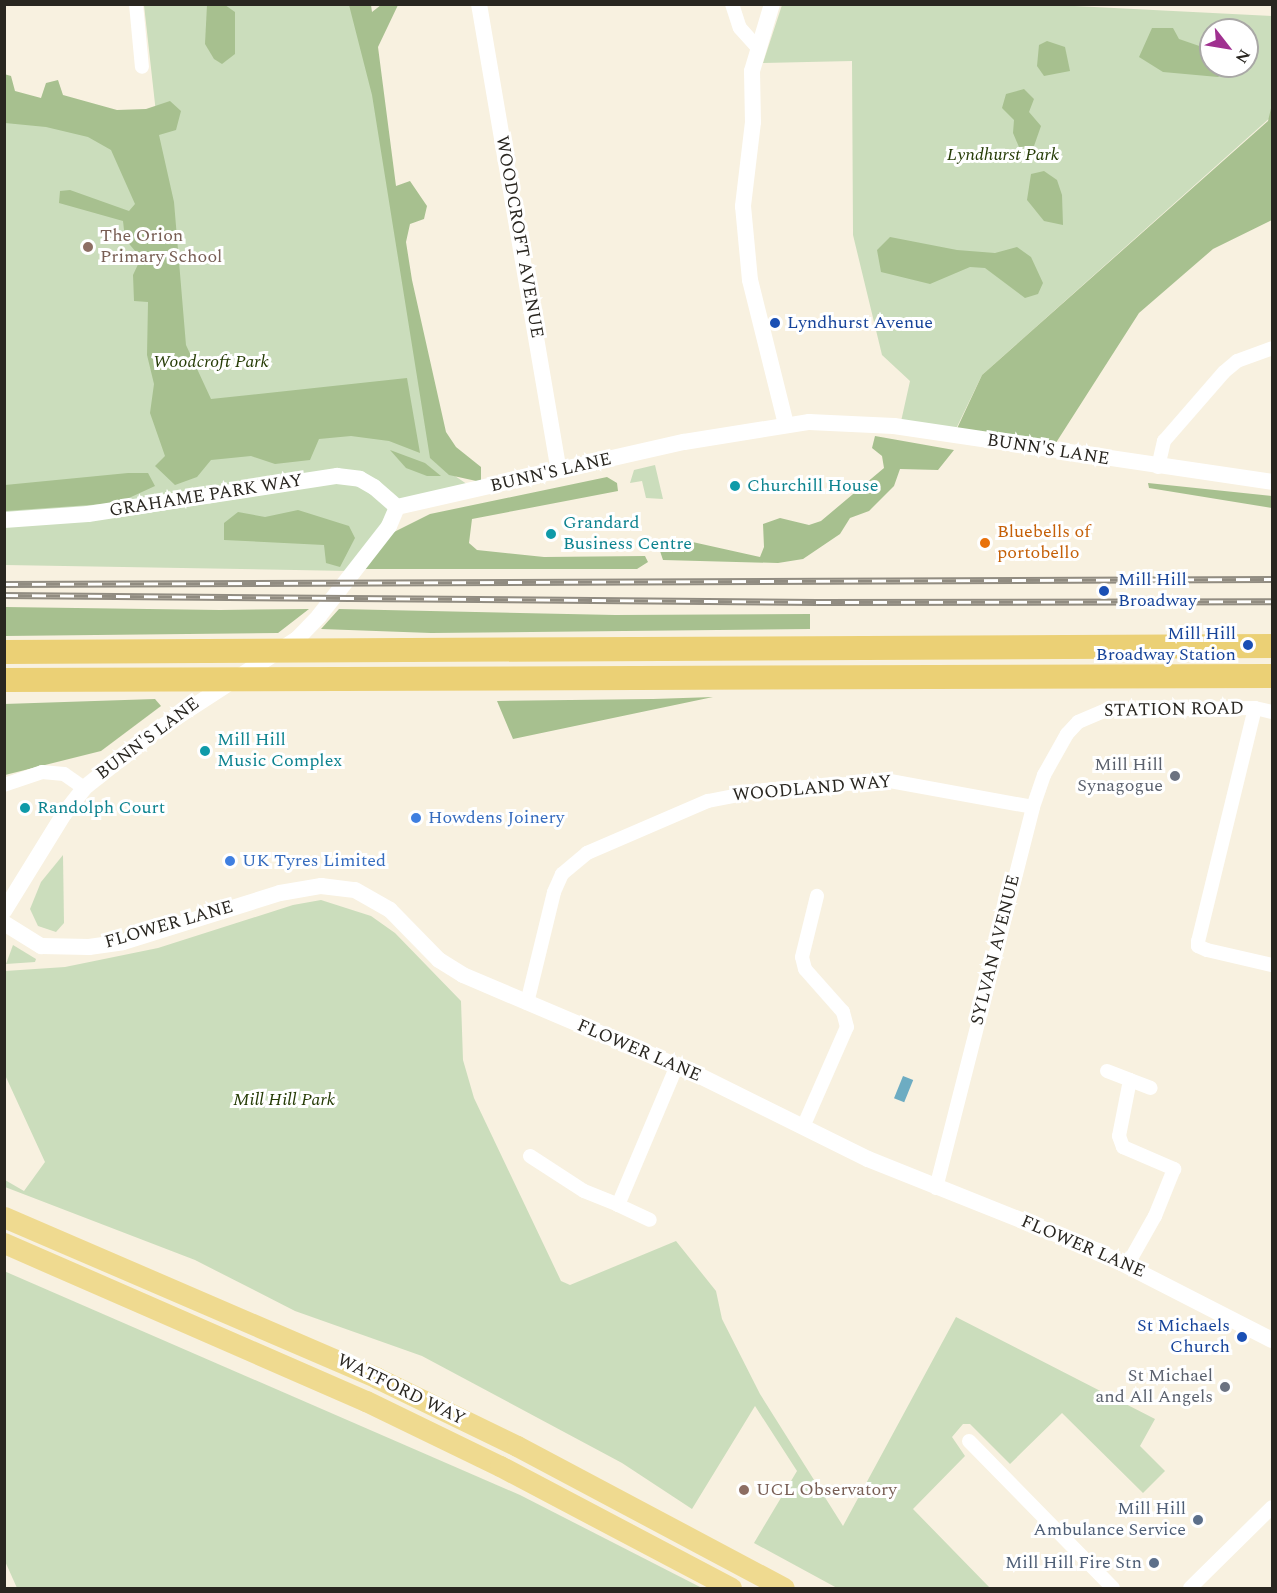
<!DOCTYPE html>
<html>
<head>
<meta charset="utf-8">
<style>
	body { margin:0 }
	#map { position:relative; width:1277px; height:1593px; overflow:hidden; background:#f8f1e0; font-family:Spectral,serif }
	div>[style] { position:absolute }
	[style*='--x'] { left:calc(var(--x)*1px); top:calc(var(--y)*1px); width:calc(var(--w)*1px); rotate:calc(var(--a)*1deg) }
	.green>* { inset:0; background:#cbddbc }
	.forest>* { inset:0; background:#a7c08f }
	.water>* { inset:0; background:#6dacc2; transform-origin:0 0 }
	.minor>* { height:14px; margin:-7px; padding:0 7px; transform-origin:7px; border-radius:7px; background:#fff }
	.tertiary>* { height:16px; margin:-8px; padding:0 8px; transform-origin:8px; border-radius:8px; background:#fff }
	.trunk>* { height:21px; margin:-10.5px; padding:0 10.5px; transform-origin:10.5px; border-radius:10.5px; background:#efda90 }
	.motorway>* { height:24px; margin:-12px; padding:0 12px; transform-origin:12px; border-radius:12px; background:#ebd075 }
	.rail>* { height:7px; margin-top:-3.5px; transform-origin:0; background:repeating-linear-gradient(90deg,#fff 0 14px,#918c81 0 28px); box-sizing:border-box; border-block:2px solid #918c81 }
	.dots>* { width:16px; height:16px; translate:-50% -50%; box-sizing:border-box; border:3px solid #fff; border-radius:50% }
	span { translate:-50% -50%; white-space:nowrap; text-align:center; line-height:1.15; -webkit-text-stroke:6px #fff; paint-order:stroke }
	.park-label { font-size:18px; color:#263c06; font-style:italic }
	.education-label { font-size:18px; color:#785e54 }
	.left { translate:0 -50%; text-align:left }
	.street-label { font-size:18px; color:#292620 }
	.transit-label { font-size:18px; color:#164399 }
	.right { translate:-100% -50%; text-align:right }
	.culture-label { font-size:18px; color:#0d838f }
	.food-label { font-size:18px; color:#c56008 }
	.worship-label { font-size:18px; color:#5b616d }
	.shop-label { font-size:18px; color:#366cbe }
	.service-label { font-size:18px; color:#4e5e75 }
	.frame { position:absolute; inset:0; border:6px solid #292620; pointer-events:none }
	.north { position:absolute; left:1199px; top:18px; width:60px; height:60px; box-sizing:border-box; background:#fff; border:2px solid #a9a8a6; border-radius:50%; rotate:121deg; font-size:16px; font-weight:700; line-height:24px; text-align:center; color:#292620 }
	.north::after { content:''; display:block; margin:auto; width:21px; height:27px; background:#a03190; clip-path:polygon(50% 0,100% 100%,50% 72%,0 100%) }
</style>
</head>
<body>
<div id="map">
	<div class="green">
		<i style="clip-path:polygon(evenodd,927px 4px,1035px 4px,1272px 16px,1272px 116px,982px 375px,953px 435px,900px 426px,910px 381px,882px 355px,853px 235px,852px 61px,763px 63px,782px 5px,927px 4px,1211px 30px,1247px 30px,1247px 66px,1211px 66px,1211px 30px)"></i>
		<i style="clip-path:polygon(144px 5px,362px 5px,436px 463px,477px 491px,397px 507px,350px 571px,5px 565px,5px 95px,158px 131px)"></i>
		<i style="clip-path:polygon(655px 465px,663px 499px,646px 498px,642px 481px,630px 483px,634px 470px)"></i>
		<i style="clip-path:polygon(63px 855px,64px 923px,56px 932px,38px 926px,30px 909px,41px 882px)"></i>
		<i style="clip-path:polygon(321px 900px,371px 916px,395px 933px,461px 1001px,463px 1060px,474px 1098px,561px 1281px,570px 1285px,676px 1241px,716px 1291px,722px 1319px,760px 1394px,843px 1526px,956px 1317px,1155px 1419px,1140px 1446px,1165px 1471px,1143px 1493px,1062px 1413px,1010px 1464px,970px 1424px,963px 1424px,952px 1437px,965px 1456px,913px 1509px,990px 1588px,837px 1588px,754px 1543px,797px 1471px,755px 1406px,692px 1509px,622px 1463px,422px 1356px,295px 1311px,195px 1260px,5px 1187px,5px 1180px,24px 1191px,45px 1162px,5px 1075px,5px 971px,65px 967px,158px 948px,293px 905px)"></i>
		<i style="clip-path:polygon(13px 945px,36px 959px,35px 962px,6px 964px)"></i>
		<i style="clip-path:polygon(4px 1271px,520px 1495px,702px 1588px,17px 1588px,4px 1559px)"></i>
	</div>
	<div class="forest">
		<i style="clip-path:polygon(207px 5px,225px 5px,235px 12px,235px 54px,222px 64px,214px 59px,205px 44px)"></i>
		<i style="clip-path:polygon(349px 5px,371px 5px,372px 12px,381px 5px,398px 5px,378px 47px,396px 186px,410px 181px,427px 206px,424px 219px,410px 224px,406px 242px,412px 280px,446px 432px,456px 447px,481px 467px,481px 482px,449px 475px,430px 458px,372px 95px)"></i>
		<i style="clip-path:polygon(1152px 28px,1173px 28px,1179px 39px,1211px 50px,1211px 66px,1233px 66px,1218px 77px,1163px 72px,1139px 57px)"></i>
		<i style="clip-path:polygon(1047px 41px,1065px 47px,1070px 71px,1044px 76px,1037px 66px,1039px 45px)"></i>
		<i style="clip-path:polygon(4px 74px,11px 76px,15px 91px,41px 98px,46px 83px,58px 80px,63px 95px,117px 110px,146px 109px,170px 101px,181px 111px,176px 130px,159px 135px,174px 202px,186px 345px,211px 399px,407px 378px,420px 453px,389px 441px,351px 436px,319px 439px,310px 460px,275px 464px,251px 456px,211px 460px,197px 477px,175px 485px,155px 466px,165px 456px,150px 413px,154px 384px,147px 355px,148px 302px,134px 301px,133px 275px,141px 258px,125px 239px,123px 221px,59px 203px,60px 191px,70px 190px,129px 211px,135px 204px,111px 150px,88px 137px,46px 127px,5px 123px)"></i>
		<i style="clip-path:polygon(1024px 89px,1034px 99px,1029px 112px,1041px 126px,1034px 146px,1019px 147px,1013px 133px,1014px 120px,1002px 108px,1006px 94px)"></i>
		<i style="clip-path:polygon(1272px 104px,1272px 220px,1213px 249px,1139px 313px,1052px 449px,954px 435px,982px 375px,1268px 121px)"></i>
		<i style="clip-path:polygon(1044px 171px,1057px 180px,1062px 195px,1063px 225px,1044px 221px,1027px 200px,1031px 174px)"></i>
		<i style="clip-path:polygon(890px 237px,957px 250px,995px 253px,1017px 247px,1031px 257px,1043px 283px,1038px 294px,1025px 298px,985px 268px,970px 267px,930px 284px,881px 272px,877px 250px)"></i>
		<i style="clip-path:polygon(875px 436px,954px 450px,938px 470px,900px 469px,894px 486px,869px 511px,850px 518px,840px 534px,803px 559px,778px 563px,663px 560px,659px 548px,679px 539px,760px 557px,764px 547px,763px 524px,780px 518px,809px 525px,821px 521px,884px 468px,882px 456px,872px 448px)"></i>
		<i style="clip-path:polygon(390px 450px,425px 463px,441px 476px,427px 476px,406px 468px)"></i>
		<i style="clip-path:polygon(128px 473px,148px 473px,155px 486px,118px 503px,5px 511px,5px 485px)"></i>
		<i style="clip-path:polygon(607px 477px,617px 483px,618px 491px,472px 519px,469px 543px,477px 550px,544px 557px,645px 556px,648px 562px,637px 569px,362px 569px,394px 532px,430px 514px)"></i>
		<i style="clip-path:polygon(1148px 483px,1272px 496px,1272px 508px,1149px 488px)"></i>
		<i style="clip-path:polygon(298px 510px,349px 526px,355px 538px,340px 567px,326px 563px,324px 545px,224px 540px,224px 523px,238px 512px,265px 517px)"></i>
		<i style="clip-path:polygon(5px 607px,220px 610px,309px 609px,278px 633px,5px 636px)"></i>
		<i style="clip-path:polygon(339px 609px,615px 615px,810px 614px,810px 629px,431px 633px,321px 629px)"></i>
		<i style="clip-path:polygon(713px 697px,513px 739px,497px 701px,653px 699px)"></i>
		<i style="clip-path:polygon(155px 699px,161px 706px,101px 751px,5px 775px,4px 704px)"></i>
	</div>
	<div class="water">
		<i style="left:903px;top:1076px;width:11px;height:24px;rotate:22deg"></i>
	</div>
	<div class="minor">
		<i style="--x:136;--y:4;--w:63;--a:84.6"></i>
		<i style="--x:732;--y:4;--w:25;--a:72"></i>
		<i style="--x:740;--y:28;--w:25;--a:48"></i>
		<i style="--x:1158;--y:467;--w:27;--a:-77"></i>
		<i style="--x:1164;--y:441;--w:91;--a:-49"></i>
		<i style="--x:1224;--y:372;--w:17;--a:-40"></i>
		<i style="--x:1237;--y:361;--w:37;--a:-20"></i>
		<i style="--x:1255;--y:708;--w:240;--a:103.7"></i>
		<i style="--x:1198;--y:941;--w:5;--a:90"></i>
		<i style="--x:1198;--y:946;--w:10;--a:24"></i>
		<i style="--x:1207;--y:950;--w:67;--a:13"></i>
		<i style="--x:4;--y:785;--w:40;--a:-18.9"></i>
		<i style="--x:42;--y:772;--w:22;--a:5"></i>
		<i style="--x:64;--y:774;--w:24;--a:35"></i>
		<i style="--x:527;--y:1003;--w:114;--a:-76.3"></i>
		<i style="--x:554;--y:892;--w:20;--a:-66"></i>
		<i style="--x:562;--y:874;--w:33;--a:-40"></i>
		<i style="--x:587;--y:853;--w:132;--a:-23.3"></i>
		<i style="--x:708;--y:801;--w:57;--a:-11.1"></i>
		<i style="--x:764;--y:790;--w:126;--a:-4.1"></i>
		<i style="--x:890;--y:781;--w:145;--a:10.3"></i>
		<i style="--x:1107;--y:1071;--w:25;--a:21"></i>
		<i style="--x:1130;--y:1080;--w:57;--a:101.1"></i>
		<i style="--x:1119;--y:1136;--w:12;--a:70"></i>
		<i style="--x:1123;--y:1147;--w:56;--a:23.3"></i>
		<i style="--x:1174;--y:1169;--w:51;--a:112"></i>
		<i style="--x:1155;--y:1216;--w:55;--a:119.4"></i>
		<i style="--x:1130;--y:1080;--w:22;--a:21"></i>
		<i style="--x:803;--y:1127;--w:109;--a:-66.3"></i>
		<i style="--x:847;--y:1027;--w:16;--a:-105"></i>
		<i style="--x:843;--y:1012;--w:57;--a:-131.5"></i>
		<i style="--x:805;--y:969;--w:12;--a:-104"></i>
		<i style="--x:802;--y:957;--w:63;--a:-76.2"></i>
		<i style="--x:530;--y:1156;--w:64;--a:32.9"></i>
		<i style="--x:584;--y:1191;--w:37;--a:22"></i>
		<i style="--x:618;--y:1205;--w:152;--a:-67.1"></i>
		<i style="--x:936;--y:1188;--w:393;--a:-75.7"></i>
		<i style="--x:1033;--y:807;--w:34;--a:-71"></i>
		<i style="--x:1044;--y:775;--w:47;--a:-60.7"></i>
		<i style="--x:1067;--y:734;--w:16;--a:-47"></i>
		<i style="--x:1078;--y:722;--w:30;--a:-23"></i>
		<i style="--x:1106;--y:710;--w:149;--a:-0.8"></i>
		<i style="--x:1255;--y:708;--w:17;--a:13"></i>
		<i style="--x:618;--y:1205;--w:35;--a:25"></i>
		<i style="--x:969;--y:1441;--w:206;--a:45.6"></i>
		<i style="--x:1190;--y:1588;--w:115;--a:-44.6"></i>
	</div>
	<div class="tertiary">
		<i style="--x:479;--y:4;--w:473;--a:80.3"></i>
		<i style="--x:772;--y:4;--w:70;--a:106.6"></i>
		<i style="--x:752;--y:71;--w:51;--a:88.9"></i>
		<i style="--x:753;--y:122;--w:85;--a:96.8"></i>
		<i style="--x:743;--y:206;--w:74;--a:84.6"></i>
		<i style="--x:750;--y:280;--w:148;--a:76"></i>
		<i style="--x:397;--y:507;--w:294;--a:-12.8"></i>
		<i style="--x:684;--y:442;--w:127;--a:-9.1"></i>
		<i style="--x:809;--y:422;--w:85;--a:2.7"></i>
		<i style="--x:894;--y:426;--w:382;--a:8.4"></i>
		<i style="--x:4;--y:520;--w:84;--a:-4.1"></i>
		<i style="--x:88;--y:514;--w:252;--a:-8.7"></i>
		<i style="--x:337;--y:476;--w:23;--a:7"></i>
		<i style="--x:360;--y:479;--w:16;--a:30"></i>
		<i style="--x:374;--y:487;--w:30;--a:41"></i>
		<i style="--x:4;--y:911;--w:114;--a:-58.3"></i>
		<i style="--x:64;--y:814;--w:33;--a:-52"></i>
		<i style="--x:84;--y:788;--w:93;--a:-38.5"></i>
		<i style="--x:157;--y:730;--w:167;--a:-33"></i>
		<i style="--x:297;--y:639;--w:32;--a:-46"></i>
		<i style="--x:319;--y:616;--w:114;--a:-52.1"></i>
		<i style="--x:389;--y:526;--w:21;--a:-67"></i>
		<i style="--x:4;--y:923;--w:44;--a:31.9"></i>
		<i style="--x:41;--y:946;--w:48;--a:1.2"></i>
		<i style="--x:89;--y:947;--w:34;--a:-8"></i>
		<i style="--x:123;--y:942;--w:164;--a:-17.3"></i>
		<i style="--x:280;--y:893;--w:42;--a:-9.7"></i>
		<i style="--x:321;--y:886;--w:34;--a:7"></i>
		<i style="--x:355;--y:890;--w:40;--a:29.7"></i>
		<i style="--x:390;--y:910;--w:70;--a:45.6"></i>
		<i style="--x:439;--y:960;--w:28;--a:32"></i>
		<i style="--x:463;--y:975;--w:251;--a:23"></i>
		<i style="--x:694;--y:1073;--w:194;--a:26.3"></i>
		<i style="--x:868;--y:1159;--w:248;--a:21.8"></i>
		<i style="--x:1098;--y:1251;--w:195;--a:27.1"></i>
	</div>
	<div class="trunk">
		<i style="--x:4;--y:1217;--w:406;--a:23.3"></i>
		<i style="--x:377;--y:1378;--w:156;--a:25.9"></i>
		<i style="--x:517;--y:1446;--w:302;--a:28"></i>
		<i style="--x:4;--y:1243;--w:395;--a:23.6"></i>
		<i style="--x:366;--y:1401;--w:149;--a:25.9"></i>
		<i style="--x:500;--y:1466;--w:261;--a:27.8"></i>
	</div>
	<div class="motorway">
		<i style="--x:4;--y:652;--w:1268;--a:-0.27"></i>
		<i style="--x:4;--y:680;--w:1268;--a:-0.18"></i>
	</div>
	<div class="rail">
		<i style="--x:4;--y:584;--w:1268;--a:-0.23"></i>
		<i style="--x:4;--y:595;--w:813;--a:0.49"></i>
		<i style="--x:817;--y:602;--w:455;--a:-0.1"></i>
	</div>
	<div class="dots">
		<i style="left:88px;top:247px;background:#8d6e63"></i>
		<i style="left:775px;top:323px;background:#1a4fb4"></i>
		<i style="left:735px;top:486px;background:#0f9aa8"></i>
		<i style="left:551px;top:534px;background:#0f9aa8"></i>
		<i style="left:985px;top:543px;background:#e8710a"></i>
		<i style="left:1104px;top:591px;background:#1a4fb4"></i>
		<i style="left:1248px;top:645px;background:#1a4fb4"></i>
		<i style="left:205px;top:751px;background:#0f9aa8"></i>
		<i style="left:1175px;top:776px;background:#6b7280"></i>
		<i style="left:25px;top:808px;background:#0f9aa8"></i>
		<i style="left:416px;top:818px;background:#3f7fe0"></i>
		<i style="left:230px;top:861px;background:#3f7fe0"></i>
		<i style="left:1242px;top:1337px;background:#1a4fb4"></i>
		<i style="left:1225px;top:1387px;background:#6b7280"></i>
		<i style="left:744px;top:1490px;background:#8d6e63"></i>
		<i style="left:1198px;top:1520px;background:#5c6f8a"></i>
		<i style="left:1154px;top:1563px;background:#5c6f8a"></i>
	</div>
	<div class="park-label">
		<span style="left:1003px;top:155px">Lyndhurst Park</span>
		<span style="left:211px;top:362px">Woodcroft Park</span>
		<span style="left:284px;top:1100px">Mill Hill Park</span>
	</div>
	<div class="education-label">
		<span class="left" style="left:100px;top:247px">The Orion<br>Primary School</span>
		<span class="left" style="left:756px;top:1490px">UCL Observatory</span>
	</div>
	<div class="street-label">
		<span style="left:519px;top:237px;rotate:80deg">WOODCROFT AVENUE</span>
		<span style="left:1048px;top:450px;rotate:9deg">BUNN'S LANE</span>
		<span style="left:551px;top:473px;rotate:-13deg">BUNN'S LANE</span>
		<span style="left:206px;top:496px;rotate:-9deg">GRAHAME PARK WAY</span>
		<span style="left:1174px;top:710px;rotate:-1deg">STATION ROAD</span>
		<span style="left:148px;top:739px;rotate:-37deg">BUNN'S LANE</span>
		<span style="left:812px;top:789px;rotate:-5deg">WOODLAND WAY</span>
		<span style="left:169px;top:925px;rotate:-16deg">FLOWER LANE</span>
		<span style="left:996px;top:950px;rotate:-76deg">SYLVAN AVENUE</span>
		<span style="left:639px;top:1051px;rotate:23deg">FLOWER LANE</span>
		<span style="left:1083px;top:1247px;rotate:23deg">FLOWER LANE</span>
		<span style="left:401px;top:1390px;rotate:26deg">WATFORD WAY</span>
	</div>
	<div class="transit-label">
		<span class="left" style="left:787px;top:323px">Lyndhurst Avenue</span>
		<span class="left" style="left:1118px;top:591px">Mill Hill<br>Broadway</span>
		<span class="right" style="left:1236px;top:645px">Mill Hill<br>Broadway Station</span>
		<span class="right" style="left:1230px;top:1337px">St Michaels<br>Church</span>
	</div>
	<div class="culture-label">
		<span class="left" style="left:747px;top:486px">Churchill House</span>
		<span class="left" style="left:563px;top:534px">Grandard<br>Business Centre</span>
		<span class="left" style="left:217px;top:751px">Mill Hill<br>Music Complex</span>
		<span class="left" style="left:37px;top:808px">Randolph Court</span>
	</div>
	<div class="food-label">
		<span class="left" style="left:997px;top:543px">Bluebells of<br>portobello</span>
	</div>
	<div class="worship-label">
		<span class="right" style="left:1163px;top:776px">Mill Hill<br>Synagogue</span>
		<span class="right" style="left:1213px;top:1387px">St Michael<br>and All Angels</span>
	</div>
	<div class="shop-label">
		<span class="left" style="left:428px;top:818px">Howdens Joinery</span>
		<span class="left" style="left:242px;top:861px">UK Tyres Limited</span>
	</div>
	<div class="service-label">
		<span class="right" style="left:1186px;top:1520px">Mill Hill<br>Ambulance Service</span>
		<span class="right" style="left:1142px;top:1563px">Mill Hill Fire Stn</span>
	</div>
	<div class="frame"></div>
	<div class="north">N</div>
</div>
</body>
</html>
